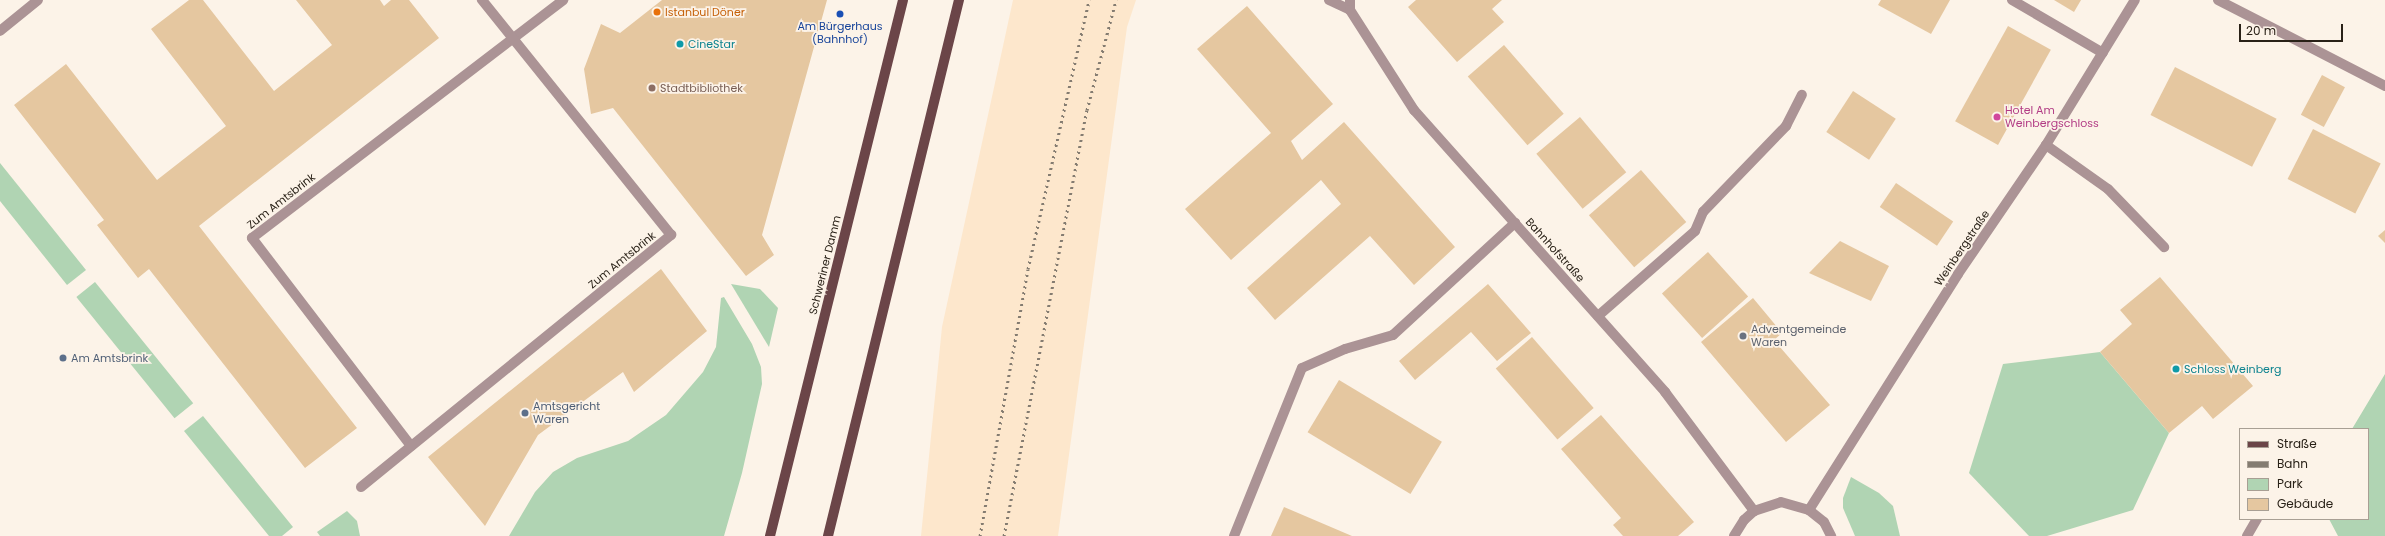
<!DOCTYPE html>
<html>
<head>
<meta charset="utf-8">
<style>
	body { margin:0 }
	#map { position:relative; width:2385px; height:536px; overflow:hidden; background:#fcf3e8; font-family:Poppins,sans-serif }
	div>[style] { position:absolute }
	[style*='--x'] { left:calc(var(--x)*1px); top:calc(var(--y)*1px); width:calc(var(--w)*1px); rotate:calc(var(--a)*1deg) }
	.built>* { inset:0; background:#fde7cc }
	.green>* { inset:0; background:#b0d4b3; transform-origin:0 0 }
	.building>* { inset:0; background:#e5c7a0; transform-origin:0 0 }
	.minor>* { height:10px; margin:-5px; padding:0 5px; transform-origin:5px; border-radius:5px; background:#ab9395 }
	.major>* { height:10px; margin:-5px; padding:0 5px; transform-origin:5px; border-radius:5px; background:#6b4548 }
	.rail>* { height:3px; margin-top:-1.5px; transform-origin:0; background:repeating-linear-gradient(90deg,#847c71 0 2px,transparent 0 6px) }
	.dots>* { width:11px; height:11px; translate:-50% -50%; box-sizing:border-box; border:2px solid #fcf3e8; border-radius:50% }
	span { translate:-50% -50%; white-space:nowrap; text-align:center; line-height:1.15; -webkit-text-stroke:3.5px #fcf3e8; paint-order:stroke }
	.food-label { font-size:11px; color:#c56008 }
	.left { translate:0 -50%; text-align:left }
	.transit-label { font-size:11px; color:#164399 }
	.culture-label { font-size:11px; color:#0d838f }
	.education-label { font-size:11px; color:#785e54 }
	.hotel-label { font-size:11px; color:#b23c85 }
	.street-label { font-size:11px; color:#292117 }
	.worship-label { font-size:11px; color:#5b616d }
	.service-label { font-size:11px; color:#4e5e75 }
	.legend { position:absolute; left:2239px; top:428px; width:130px; height:92px; box-sizing:border-box; background:#fcf3e8; border:1px solid #a89f94; margin:0; padding:5px 7px; list-style:none; font-size:12px; color:#292117 }
	.legend li { display:flex; align-items:center; gap:8px; height:20px }
	.legend b { width:20px; border:1px solid #a89f94 }
	.scale { position:absolute; left:2239px; top:24px; width:104px; height:18px; box-sizing:border-box; border:2px solid #292117; border-top:0; padding-left:5px; font-size:12px; line-height:14px; white-space:nowrap; color:#292117; -webkit-text-stroke:3px #fcf3e8; paint-order:stroke }
</style>
</head>
<body>
<div id="map">
	<div class="built">
		<i style="clip-path:polygon(1013px 0,1136px 0,1127px 27px,1058px 536px,921px 536px,942px 327px)"></i>
	</div>
	<div class="green">
		<i style="clip-path:polygon(0 163px,86px 270px,67px 285px,0 201px)"></i>
		<i style="left:95px;top:282px;width:156px;height:24px;rotate:51deg"></i>
		<i style="clip-path:polygon(731px 284px,760px 289px,778px 308px,769px 347px)"></i>
		<i style="clip-path:polygon(724px 297px,752px 344px,761px 367px,762px 384px,742px 473px,724px 536px,509px 536px,535px 492px,553px 472px,577px 458px,628px 441px,666px 415px,703px 372px,716px 347px,721px 298px)"></i>
		<i style="clip-path:polygon(2100px 352px,2169px 433px,2133px 510px,2047px 536px,2029px 536px,1969px 473px,2003px 364px)"></i>
		<i style="clip-path:polygon(2385px 374px,2385px 536px,2338px 536px,2329px 519px,2368px 519px,2368px 429px,2352px 429px)"></i>
		<i style="clip-path:polygon(203px 416px,293px 527px,282px 536px,269px 536px,184px 431px)"></i>
		<i style="clip-path:polygon(1851px 477px,1879px 493px,1893px 506px,1900px 536px,1855px 536px,1843px 508px,1843px 498px)"></i>
		<i style="clip-path:polygon(347px 511px,357px 521px,360px 536px,320px 536px,317px 532px)"></i>
	</div>
	<div class="building">
		<i style="clip-path:polygon(189px 0,203px 0,274px 91px,332px 45px,296px 0,380px 0,384px 6px,391px 0,409px 0,439px 38px,199px 226px,357px 428px,305px 468px,149px 269px,138px 278px,97px 225px,104px 220px,14px 105px,66px 64px,157px 180px,226px 126px,151px 29px)"></i>
		<i style="clip-path:polygon(662px 0,827px 0,762px 235px,774px 255px,746px 276px,613px 108px,591px 114px,584px 69px,601px 24px,620px 33px)"></i>
		<i style="clip-path:polygon(1416px 0,1502px 0,1492px 9px,1504px 22px,1457px 62px,1408px 7px)"></i>
		<i style="clip-path:polygon(1881px 0,1950px 0,1931px 34px,1878px 5px)"></i>
		<i style="clip-path:polygon(2054px 0,2081px 0,2074px 12px)"></i>
		<i style="clip-path:polygon(1247px 6px,1333px 104px,1291px 141px,1302px 160px,1344px 122px,1455px 247px,1414px 285px,1370px 236px,1275px 320px,1247px 288px,1341px 204px,1321px 180px,1231px 260px,1185px 209px,1271px 133px,1197px 49px)"></i>
		<i style="left:2008px;top:26px;width:49px;height:109px;rotate:29deg"></i>
		<i style="left:1504px;top:45px;width:91px;height:48px;rotate:49deg"></i>
		<i style="left:2175px;top:67px;width:114px;height:54px;rotate:27deg"></i>
		<i style="left:2322px;top:75px;width:26px;height:45px;rotate:28deg"></i>
		<i style="left:1853px;top:91px;width:51px;height:49px;rotate:33deg"></i>
		<i style="left:1580px;top:117px;width:72px;height:57px;rotate:50deg"></i>
		<i style="left:2313px;top:129px;width:76px;height:56px;rotate:27deg"></i>
		<i style="left:1641px;top:170px;width:69px;height:69px;rotate:49deg"></i>
		<i style="left:1896px;top:183px;width:69px;height:29px;rotate:34deg"></i>
		<i style="clip-path:polygon(2385px 230px,2385px 243px,2378px 236px)"></i>
		<i style="clip-path:polygon(1840px 241px,1889px 266px,1871px 301px,1809px 273px)"></i>
		<i style="left:1708px;top:252px;width:60px;height:62px;rotate:48deg"></i>
		<i style="clip-path:polygon(661px 269px,707px 331px,634px 392px,623px 372px,538px 435px,485px 526px,428px 457px)"></i>
		<i style="clip-path:polygon(2160px 277px,2253px 386px,2213px 419px,2202px 406px,2169px 433px,2100px 352px,2132px 324px,2120px 310px)"></i>
		<i style="clip-path:polygon(1488px 284px,1531px 333px,1497px 361px,1471px 332px,1415px 380px,1399px 361px)"></i>
		<i style="clip-path:polygon(1753px 298px,1782px 333px,1774px 340px,1830px 405px,1786px 442px,1701px 342px)"></i>
		<i style="left:1532px;top:337px;width:94px;height:48px;rotate:49deg"></i>
		<i style="left:1339px;top:380px;width:120px;height:61px;rotate:31deg"></i>
		<i style="clip-path:polygon(1601px 415px,1694px 522px,1678px 536px,1623px 536px,1613px 525px,1621px 518px,1561px 449px)"></i>
		<i style="clip-path:polygon(1284px 507px,1352px 536px,1271px 536px)"></i>
	</div>
	<div class="minor">
		<i style="--x:1329;--y:0;--w:23;--a:25"></i>
		<i style="--x:1350;--y:0;--w:10;--a:90"></i>
		<i style="--x:1350;--y:10;--w:119;--a:57.4"></i>
		<i style="--x:1414;--y:110;--w:378;--a:48.3"></i>
		<i style="--x:1665;--y:392;--w:149;--a:53.2"></i>
		<i style="--x:2012;--y:0;--w:105;--a:30.2"></i>
		<i style="--x:2218;--y:0;--w:188;--a:27.2"></i>
		<i style="--x:0;--y:31;--w:49;--a:-39.2"></i>
		<i style="--x:2046;--y:145;--w:76;--a:35.4"></i>
		<i style="--x:2108;--y:189;--w:81;--a:46"></i>
		<i style="--x:1598;--y:316;--w:129;--a:-41.2"></i>
		<i style="--x:1695;--y:231;--w:21;--a:-67"></i>
		<i style="--x:1703;--y:212;--w:120;--a:-46"></i>
		<i style="--x:1786;--y:126;--w:35;--a:-63"></i>
		<i style="--x:411;--y:446;--w:262;--a:-127.4"></i>
		<i style="--x:252;--y:238;--w:392;--a:-37.4"></i>
		<i style="--x:361;--y:487;--w:400;--a:-39.1"></i>
		<i style="--x:671;--y:235;--w:302;--a:-128.8"></i>
		<i style="--x:1809;--y:510;--w:279;--a:-57.7"></i>
		<i style="--x:1958;--y:274;--w:156;--a:-55.7"></i>
		<i style="--x:2046;--y:145;--w:170;--a:-58.5"></i>
		<i style="--x:1234;--y:536;--w:181;--a:-68"></i>
		<i style="--x:1302;--y:368;--w:47;--a:-23.8"></i>
		<i style="--x:1345;--y:349;--w:50;--a:-16.3"></i>
		<i style="--x:1393;--y:335;--w:166;--a:-42.6"></i>
		<i style="--x:1734;--y:536;--w:19;--a:-58"></i>
		<i style="--x:1744;--y:520;--w:13;--a:-42"></i>
		<i style="--x:1754;--y:511;--w:28;--a:-18"></i>
		<i style="--x:1781;--y:502;--w:29;--a:16"></i>
		<i style="--x:1809;--y:510;--w:19;--a:39"></i>
		<i style="--x:1824;--y:522;--w:16;--a:63"></i>
		<i style="--x:2247;--y:536;--w:20;--a:-60"></i>
	</div>
	<div class="major">
		<i style="--x:770;--y:536;--w:552;--a:-76.06"></i>
		<i style="--x:828;--y:536;--w:552;--a:-76.27"></i>
	</div>
	<div class="rail">
		<i style="--x:980;--y:536;--w:271;--a:-79.8"></i>
		<i style="--x:1028;--y:269;--w:276;--a:-77.2"></i>
		<i style="--x:1004;--y:536;--w:434;--a:-79"></i>
		<i style="--x:1087;--y:110;--w:114;--a:-75.2"></i>
	</div>
	<div class="dots">
		<i style="left:657px;top:12px;background:#e8710a"></i>
		<i style="left:840px;top:14px;background:#1a4fb4"></i>
		<i style="left:680px;top:44px;background:#0f9aa8"></i>
		<i style="left:652px;top:88px;background:#8d6e63"></i>
		<i style="left:1997px;top:117px;background:#d1479c"></i>
		<i style="left:1743px;top:336px;background:#6b7280"></i>
		<i style="left:63px;top:358px;background:#5c6f8a"></i>
		<i style="left:2176px;top:369px;background:#0f9aa8"></i>
		<i style="left:525px;top:413px;background:#5c6f8a"></i>
	</div>
	<div class="food-label">
		<span class="left" style="left:665px;top:12px">Istanbul Döner</span>
	</div>
	<div class="transit-label">
		<span style="left:840px;top:33px">Am Bürgerhaus<br>(Bahnhof)</span>
	</div>
	<div class="culture-label">
		<span class="left" style="left:688px;top:44px">CineStar</span>
		<span class="left" style="left:2184px;top:369px">Schloss Weinberg</span>
	</div>
	<div class="education-label">
		<span class="left" style="left:660px;top:88px">Stadtbibliothek</span>
	</div>
	<div class="hotel-label">
		<span class="left" style="left:2005px;top:117px">Hotel Am<br>Weinbergschloss</span>
	</div>
	<div class="street-label">
		<span style="left:281px;top:201px;rotate:-38deg">Zum Amtsbrink</span>
		<span style="left:1962px;top:248px;rotate:-56deg">Weinbergstraße</span>
		<span style="left:1555px;top:250px;rotate:48deg">Bahnhofstraße</span>
		<span style="left:622px;top:260px;rotate:-39deg">Zum Amtsbrink</span>
		<span style="left:825px;top:265px;rotate:-76deg">Schweriner Damm</span>
	</div>
	<div class="worship-label">
		<span class="left" style="left:1751px;top:336px">Adventgemeinde<br>Waren</span>
	</div>
	<div class="service-label">
		<span class="left" style="left:71px;top:358px">Am Amtsbrink</span>
		<span class="left" style="left:533px;top:413px">Amtsgericht<br>Waren</span>
	</div>
	<ul class="legend">
	<li><b style="height:5px;background:#6b4548"></b>Straße</li>
	<li><b style="height:5px;background:#847c71"></b>Bahn</li>
	<li><b style="height:11px;background:#b0d4b3"></b>Park</li>
	<li><b style="height:11px;background:#e5c7a0"></b>Gebäude</li>
	</ul>
	<div class="scale">20 m</div>
</div>
</body>
</html>
